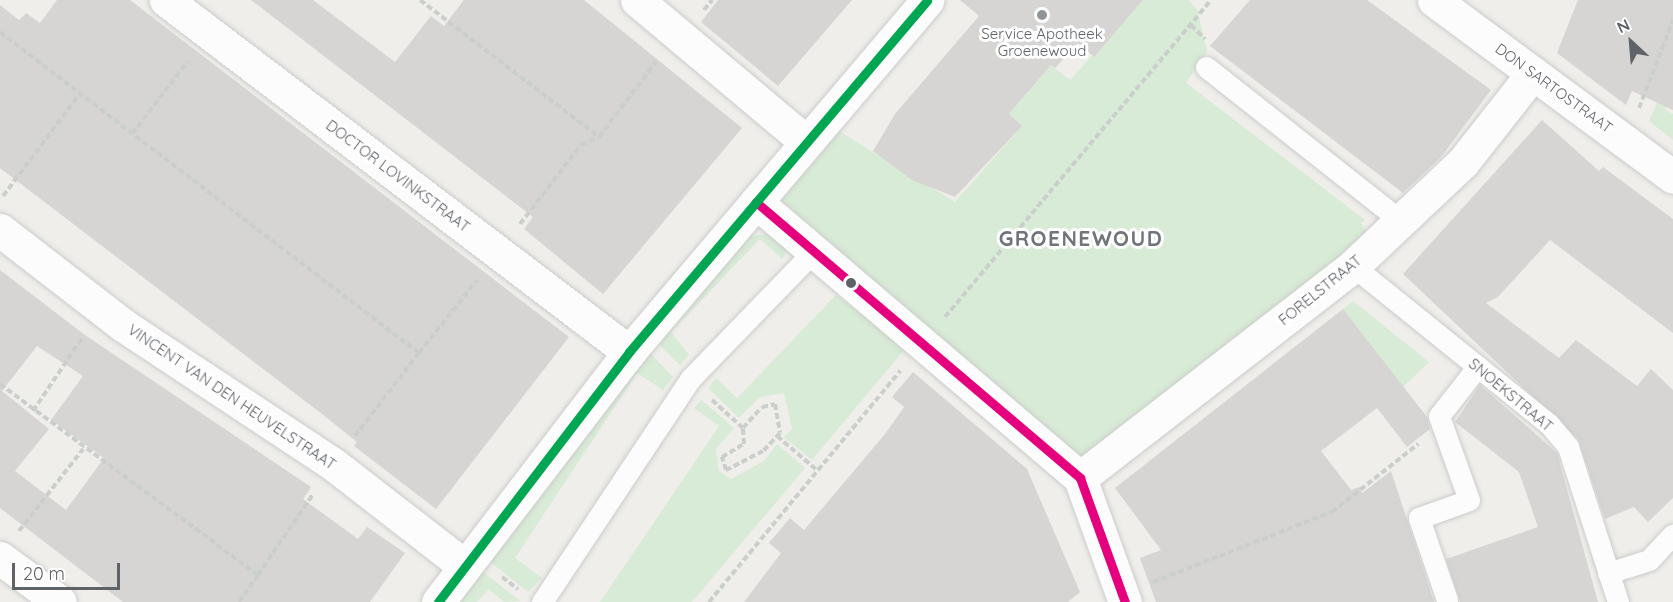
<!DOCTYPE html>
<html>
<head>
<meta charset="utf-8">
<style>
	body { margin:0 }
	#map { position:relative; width:1673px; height:602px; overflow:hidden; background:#efeeea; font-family:Quicksand,sans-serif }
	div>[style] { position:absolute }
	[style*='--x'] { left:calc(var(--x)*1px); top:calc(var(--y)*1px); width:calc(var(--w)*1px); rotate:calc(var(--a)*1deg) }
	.green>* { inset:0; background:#d8ebd6 }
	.building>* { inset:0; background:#d6d5d3 }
	.path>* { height:4px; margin-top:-2px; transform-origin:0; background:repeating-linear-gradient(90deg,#cacfcc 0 6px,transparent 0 9px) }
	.roads { filter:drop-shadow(0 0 2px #cbcccc) drop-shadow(0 0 2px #cbcccc) }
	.service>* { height:21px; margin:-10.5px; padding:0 10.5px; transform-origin:10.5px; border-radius:10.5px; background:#fdfcfc }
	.minor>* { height:33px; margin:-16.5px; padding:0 16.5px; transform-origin:16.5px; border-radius:16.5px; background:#fdfcfc }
	.bus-1>* { height:9px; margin:-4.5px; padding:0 4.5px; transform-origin:4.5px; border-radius:4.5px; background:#e5007d }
	.bus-2>* { height:9px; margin:-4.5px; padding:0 4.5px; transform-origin:4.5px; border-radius:4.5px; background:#00a651 }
	.dots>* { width:16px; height:16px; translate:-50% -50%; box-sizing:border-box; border:3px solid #fff; border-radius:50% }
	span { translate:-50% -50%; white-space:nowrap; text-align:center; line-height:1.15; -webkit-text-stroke:6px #fff; paint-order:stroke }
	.poi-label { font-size:15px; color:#5f6368 }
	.street-label { font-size:15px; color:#5f6368 }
	.district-label { font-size:21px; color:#70757a; font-weight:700; letter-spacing:1.5px }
	.north { position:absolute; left:1601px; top:12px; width:60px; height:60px; -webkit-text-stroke:4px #fff; paint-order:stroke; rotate:334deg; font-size:16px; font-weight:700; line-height:24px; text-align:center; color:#5f6368 }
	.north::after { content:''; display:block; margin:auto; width:21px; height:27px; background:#5f6368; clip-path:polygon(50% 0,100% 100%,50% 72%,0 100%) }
	.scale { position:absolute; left:12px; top:563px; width:108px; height:27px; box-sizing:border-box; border:3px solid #5f6368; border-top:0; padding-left:8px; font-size:18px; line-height:21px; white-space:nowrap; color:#5f6368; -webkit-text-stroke:4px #fff; paint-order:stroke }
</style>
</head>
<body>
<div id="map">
	<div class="green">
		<i style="clip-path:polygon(1128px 0,1188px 0,1197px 9px,1207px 51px,1186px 83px,1365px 220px,1361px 223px,1370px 237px,1079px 461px,780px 199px,839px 131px,955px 202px,1022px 126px,1009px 114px,1051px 65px,1070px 80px,1136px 7px)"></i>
		<i style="clip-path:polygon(1662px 92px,1671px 97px,1665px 110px,1673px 114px,1673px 140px,1649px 121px)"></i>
		<i style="clip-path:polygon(769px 234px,787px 251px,782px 259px,760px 239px,671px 332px,689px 355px,680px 365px,655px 341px,747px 236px)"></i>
		<i style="clip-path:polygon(836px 295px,905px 349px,812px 460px,784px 437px,792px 429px,784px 393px,760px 397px,739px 418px,708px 388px,716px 378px,737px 398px)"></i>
		<i style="clip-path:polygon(1353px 301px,1429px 362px,1403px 387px,1343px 309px)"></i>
		<i style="clip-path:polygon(647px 350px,673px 377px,663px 390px,637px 373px,515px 558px,542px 578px,528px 592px,488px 560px)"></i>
		<i style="clip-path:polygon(701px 400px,734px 428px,716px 449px,719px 471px,731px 479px,764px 461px,777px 444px,805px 468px,692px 602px,600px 602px,719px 426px,694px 408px)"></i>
		<i style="clip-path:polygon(482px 571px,520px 601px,504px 602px,489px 589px,477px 602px,461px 602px)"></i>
	</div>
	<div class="building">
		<i style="clip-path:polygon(57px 0,130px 0,569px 337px,436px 509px,354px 446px,357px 442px,322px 414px,0 168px,0 5px,19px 20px,26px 13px,40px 23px)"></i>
		<i style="clip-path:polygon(251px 0,313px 0,395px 62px,431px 16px,444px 26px,464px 0,584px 0,742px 128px,603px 294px,524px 229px,533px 217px)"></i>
		<i style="clip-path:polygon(718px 0,852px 0,778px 86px,701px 22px)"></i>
		<i style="clip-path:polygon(960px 0,1143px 0,1094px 57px,1078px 43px,1055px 68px,1051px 65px,1009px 114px,1022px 126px,955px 197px,912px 180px,873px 151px,895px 114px,979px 16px)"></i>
		<i style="clip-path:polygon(1250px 0,1367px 0,1491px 90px,1441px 157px,1403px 193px,1210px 46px)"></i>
		<i style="clip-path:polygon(1578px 0,1673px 0,1673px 110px,1632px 91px,1626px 105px,1557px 53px)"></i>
		<i style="clip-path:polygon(1542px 120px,1599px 171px,1603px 167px,1673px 219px,1673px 333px,1550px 240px,1498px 297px,1486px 303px,1559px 358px,1576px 340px,1637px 386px,1651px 369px,1673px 390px,1673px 498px,1648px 522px,1634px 507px,1605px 519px,1578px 439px,1403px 274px)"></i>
		<i style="clip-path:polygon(evenodd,0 270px,85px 335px,311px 487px,303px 499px,358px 539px,367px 527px,405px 553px,370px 602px,123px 602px,0 508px,0 270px,37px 346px,83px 376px,51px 420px,104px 458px,66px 510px,15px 471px,49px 429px,2px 391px,37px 346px)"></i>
		<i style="clip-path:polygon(1343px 309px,1427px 417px,1430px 429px,1407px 447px,1377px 408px,1321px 451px,1351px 490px,1359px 487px,1362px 493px,1391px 471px,1434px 602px,1156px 602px,1140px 558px,1161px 550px,1115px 488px)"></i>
		<i style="clip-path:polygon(913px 372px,1027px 469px,1080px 592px,1068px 602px,744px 602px,781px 553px,769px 543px,790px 518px,804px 530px,885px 434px,904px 407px,892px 397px)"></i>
		<i style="clip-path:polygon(1480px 385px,1557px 453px,1598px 602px,1460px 602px,1446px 559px,1538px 527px,1519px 472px,1455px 422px)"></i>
	</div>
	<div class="path">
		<i style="--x:420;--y:0;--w:225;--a:37.4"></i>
		<i style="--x:599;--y:137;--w:94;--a:-52.8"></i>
		<i style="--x:704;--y:10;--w:13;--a:-51"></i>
		<i style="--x:1191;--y:25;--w:20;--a:45"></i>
		<i style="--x:0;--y:32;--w:528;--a:37.46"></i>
		<i style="--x:419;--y:353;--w:93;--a:-51.5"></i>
		<i style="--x:1639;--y:108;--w:94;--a:-68.9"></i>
		<i style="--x:132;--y:134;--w:92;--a:-52.5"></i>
		<i style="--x:3;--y:196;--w:128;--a:-53"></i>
		<i style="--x:520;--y:224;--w:100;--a:-52.3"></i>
		<i style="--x:581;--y:145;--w:20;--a:-24"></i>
		<i style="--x:945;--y:317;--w:414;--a:-50"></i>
		<i style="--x:0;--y:384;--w:321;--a:36.5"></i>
		<i style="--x:258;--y:575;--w:99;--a:-55.7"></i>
		<i style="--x:712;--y:400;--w:42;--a:42.1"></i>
		<i style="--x:743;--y:428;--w:28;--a:-48"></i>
		<i style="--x:762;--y:407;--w:13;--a:-13"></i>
		<i style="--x:775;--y:404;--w:29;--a:80"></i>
		<i style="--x:780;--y:433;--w:25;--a:133"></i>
		<i style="--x:763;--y:451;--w:42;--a:152.8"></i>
		<i style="--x:726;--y:470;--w:14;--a:-107"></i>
		<i style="--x:722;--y:457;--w:26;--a:-31"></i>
		<i style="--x:744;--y:444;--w:16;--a:-94"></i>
		<i style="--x:33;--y:411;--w:89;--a:-56"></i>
		<i style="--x:355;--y:436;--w:105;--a:-52.4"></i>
		<i style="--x:777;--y:436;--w:54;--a:40.5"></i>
		<i style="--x:19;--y:531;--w:104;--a:-52"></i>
		<i style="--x:502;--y:577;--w:20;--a:37"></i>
		<i style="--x:1153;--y:582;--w:192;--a:-21.4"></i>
		<i style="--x:1332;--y:512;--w:110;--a:-38.3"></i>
		<i style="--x:239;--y:602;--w:33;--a:-55"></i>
		<i style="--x:709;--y:602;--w:300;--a:-50.4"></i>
	</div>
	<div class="roads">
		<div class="service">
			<i style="--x:1206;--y:67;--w:248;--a:38.3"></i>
			<i style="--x:1353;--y:266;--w:252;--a:38.9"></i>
			<i style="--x:1549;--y:424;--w:30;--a:50"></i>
			<i style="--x:1568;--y:447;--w:163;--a:72.1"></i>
			<i style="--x:1608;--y:573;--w:43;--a:-17.6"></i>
			<i style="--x:1649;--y:560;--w:35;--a:-47"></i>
			<i style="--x:1447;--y:600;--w:87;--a:-108.9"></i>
			<i style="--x:1419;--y:518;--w:53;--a:-19.8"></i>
			<i style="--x:1469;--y:500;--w:89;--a:-109.7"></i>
			<i style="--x:1439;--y:416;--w:63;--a:-52"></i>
			<i style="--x:542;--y:602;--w:268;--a:-56.4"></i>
			<i style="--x:690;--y:379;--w:178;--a:-45.9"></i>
		</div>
		<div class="minor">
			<i style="--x:166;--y:0;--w:582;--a:37.24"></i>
			<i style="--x:637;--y:0;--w:219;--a:40"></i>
			<i style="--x:1434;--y:0;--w:297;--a:36.5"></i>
			<i style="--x:756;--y:202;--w:426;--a:40.4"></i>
			<i style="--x:1080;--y:478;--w:132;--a:70.1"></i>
			<i style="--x:0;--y:230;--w:155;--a:37.7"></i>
			<i style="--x:123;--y:325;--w:252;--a:33.5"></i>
			<i style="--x:333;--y:464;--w:165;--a:37.8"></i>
			<i style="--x:1080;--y:478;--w:346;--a:-37.8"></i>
			<i style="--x:1353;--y:266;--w:151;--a:-43.4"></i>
			<i style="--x:1463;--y:162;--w:113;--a:-51.8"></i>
			<i style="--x:0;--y:558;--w:74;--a:36.3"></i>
			<i style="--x:438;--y:602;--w:315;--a:-52.6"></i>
			<i style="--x:629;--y:352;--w:461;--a:-49.7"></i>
		</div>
	</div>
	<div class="bus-1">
		<i style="--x:756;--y:202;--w:426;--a:40.4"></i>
		<i style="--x:1080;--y:478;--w:132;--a:70.1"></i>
	</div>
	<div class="bus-2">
		<i style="--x:438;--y:602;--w:315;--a:-52.6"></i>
		<i style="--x:629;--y:352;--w:461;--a:-49.7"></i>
	</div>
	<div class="dots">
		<i style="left:1042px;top:15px;background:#919496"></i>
		<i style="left:851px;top:283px;background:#5f6368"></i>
	</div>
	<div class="poi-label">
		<span style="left:1042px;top:42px">Service Apotheek<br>Groenewoud</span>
	</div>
	<div class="street-label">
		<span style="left:1554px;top:88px;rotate:36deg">DON SARTOSTRAAT</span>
		<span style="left:398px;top:176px;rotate:37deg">DOCTOR LOVINKSTRAAT</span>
		<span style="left:1320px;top:290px;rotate:-39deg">FORELSTRAAT</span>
		<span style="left:1511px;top:395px;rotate:40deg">SNOEKSTRAAT</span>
		<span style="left:232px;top:397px;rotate:34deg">VINCENT VAN DEN HEUVELSTRAAT</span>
	</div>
	<div class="district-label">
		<span style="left:1081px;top:238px">GROENEWOUD</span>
	</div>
	<div class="north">N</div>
	<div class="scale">20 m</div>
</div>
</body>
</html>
